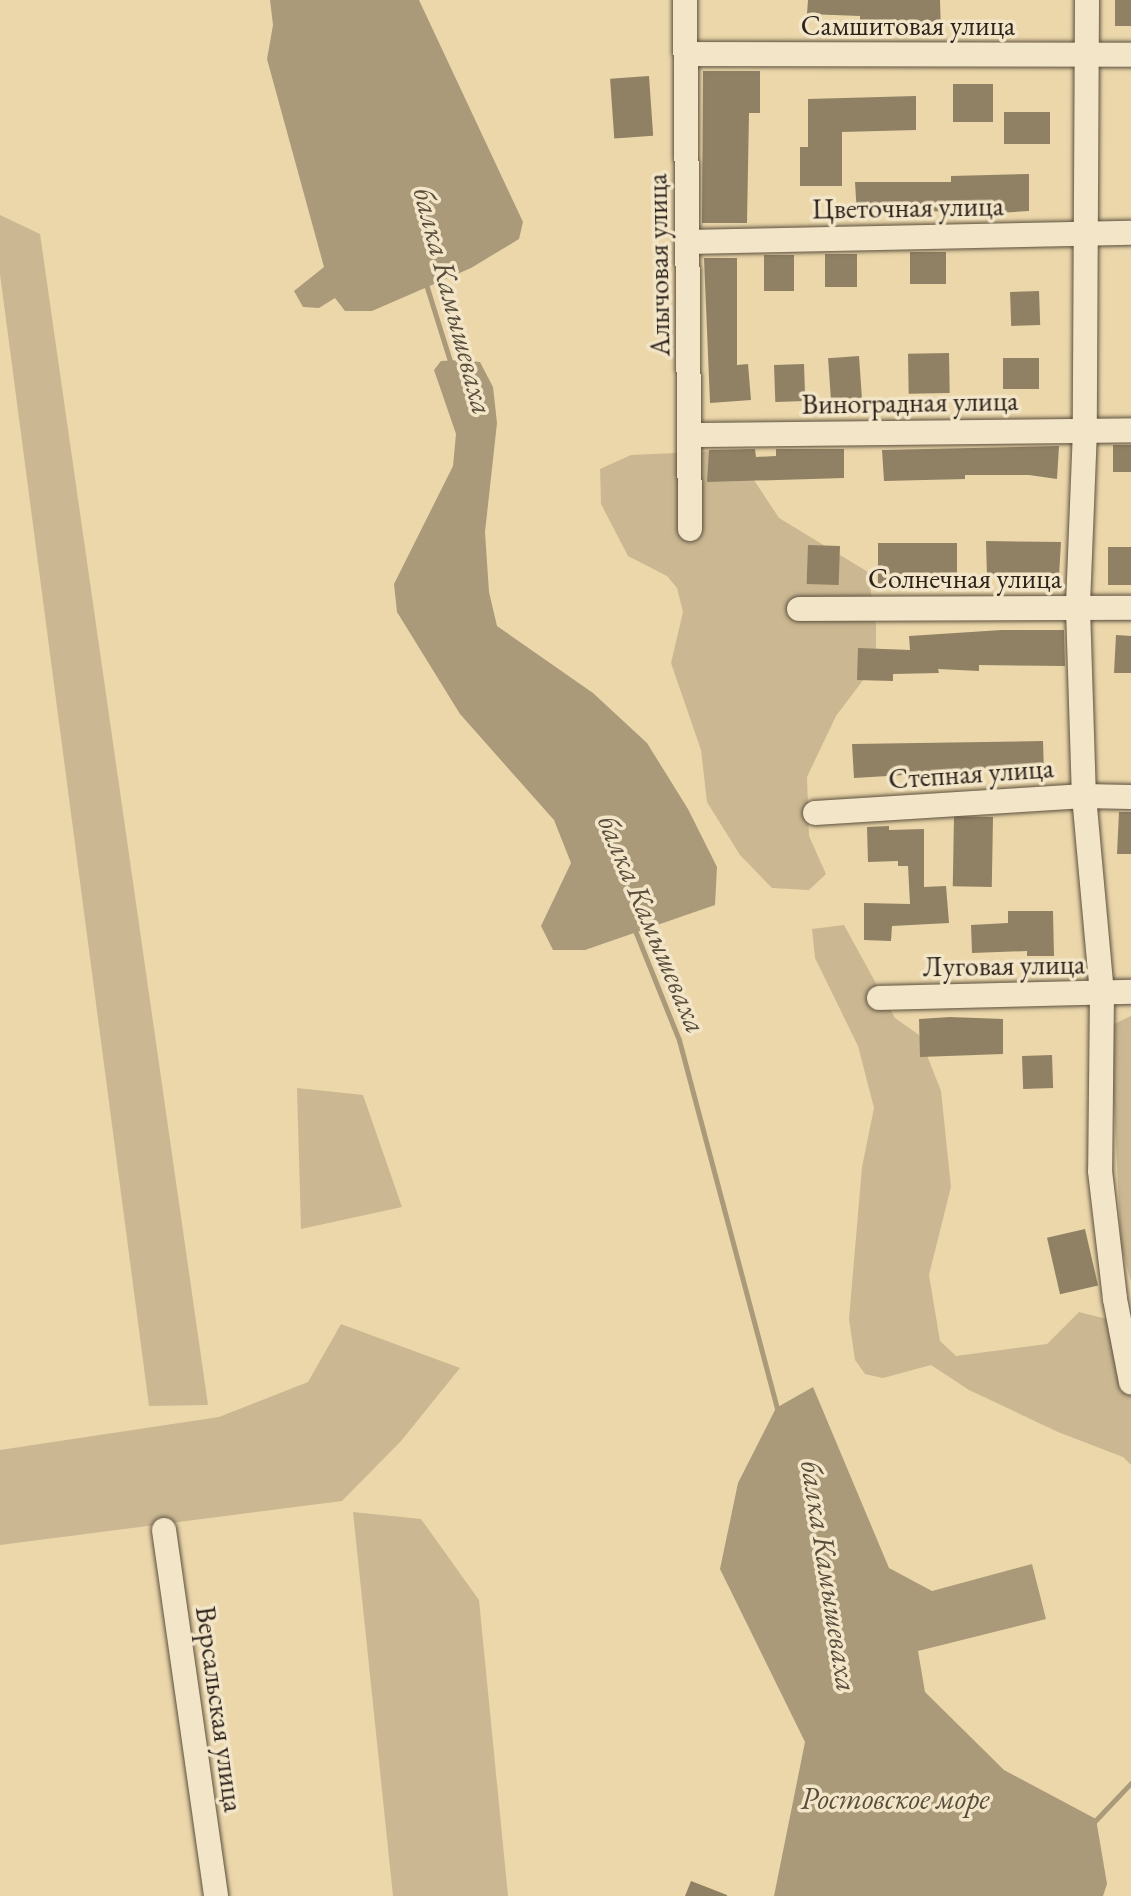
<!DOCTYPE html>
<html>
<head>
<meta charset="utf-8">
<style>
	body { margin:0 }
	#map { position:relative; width:1131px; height:1896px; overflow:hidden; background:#ebd7aa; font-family:"EB Garamond",serif }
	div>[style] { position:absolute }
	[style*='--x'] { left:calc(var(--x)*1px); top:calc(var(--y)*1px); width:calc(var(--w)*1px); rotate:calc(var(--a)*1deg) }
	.green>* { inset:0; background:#cbb892 }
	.water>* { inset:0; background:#aa9a79 }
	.stream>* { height:5px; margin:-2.5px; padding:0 2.5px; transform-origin:2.5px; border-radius:2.5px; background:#aa9a79 }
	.building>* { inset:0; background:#908165; transform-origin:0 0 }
	.roads { filter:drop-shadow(0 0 2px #5c503f) drop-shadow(0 0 2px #5c503f) }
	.minor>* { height:24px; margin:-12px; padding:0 12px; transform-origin:12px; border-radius:12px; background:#f2e5c8 }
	span { translate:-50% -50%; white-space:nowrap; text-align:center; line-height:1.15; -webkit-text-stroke:7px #f2e5c8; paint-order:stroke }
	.street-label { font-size:28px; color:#2d231b }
	.water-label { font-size:30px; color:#594d3c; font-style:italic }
</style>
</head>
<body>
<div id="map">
	<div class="green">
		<i style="clip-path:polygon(0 215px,40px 234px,208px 1405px,149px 1406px,0 274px)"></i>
		<i style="clip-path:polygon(720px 451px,748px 471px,779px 518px,868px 572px,876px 626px,876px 663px,836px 716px,807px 777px,809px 836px,826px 874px,809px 890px,772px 888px,740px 855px,707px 802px,701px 750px,671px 663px,683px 612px,677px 588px,667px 576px,628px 556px,601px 504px,600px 469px,631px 455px)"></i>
		<i style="clip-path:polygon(844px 925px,895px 1018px,919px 1035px,941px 1091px,951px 1187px,929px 1275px,940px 1341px,956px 1356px,1047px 1344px,1079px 1312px,1131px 1325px,1131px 1465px,1123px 1457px,1058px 1432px,969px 1390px,931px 1365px,883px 1378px,865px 1374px,855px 1360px,849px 1319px,862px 1167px,874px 1108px,858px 1046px,815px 958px,812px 929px)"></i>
		<i style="clip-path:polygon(1131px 1016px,1131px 1282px,1121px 1245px,1112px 1063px,1114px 1024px)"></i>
		<i style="clip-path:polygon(297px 1088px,363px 1095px,402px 1207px,301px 1229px)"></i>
		<i style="clip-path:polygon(341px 1324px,460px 1368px,401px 1441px,342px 1501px,0 1545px,0 1450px,219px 1417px,308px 1382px)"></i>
		<i style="clip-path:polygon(353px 1512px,421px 1519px,479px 1600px,508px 1896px,393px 1896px)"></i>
	</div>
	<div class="water">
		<i style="clip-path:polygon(270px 0,419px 0,523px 222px,519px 239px,471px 268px,372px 311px,345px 311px,335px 298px,319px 308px,303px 307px,294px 291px,324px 267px,267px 59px,273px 25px)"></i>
		<i style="clip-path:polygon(460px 360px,480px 362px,493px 387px,497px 423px,485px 532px,489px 592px,497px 626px,593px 693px,647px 743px,688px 809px,717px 867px,715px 905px,585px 950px,553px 950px,541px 926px,571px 863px,554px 820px,460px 714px,397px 612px,394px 584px,453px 466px,456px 434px,434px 370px,441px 361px)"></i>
		<i style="clip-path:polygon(813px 1387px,889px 1568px,932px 1591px,1032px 1564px,1046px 1619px,918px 1651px,925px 1692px,1004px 1770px,1096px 1819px,1107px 1884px,1103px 1896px,774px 1896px,805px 1742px,720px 1569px,738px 1483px,776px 1408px)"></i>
	</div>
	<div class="stream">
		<i style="--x:425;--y:281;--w:90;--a:72.6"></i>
		<i style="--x:634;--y:928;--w:121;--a:68.1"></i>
		<i style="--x:679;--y:1040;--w:386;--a:75.1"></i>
		<i style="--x:1093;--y:1823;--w:55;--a:-46.5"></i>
	</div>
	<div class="building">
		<i style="clip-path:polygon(808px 0,940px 0,941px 32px,909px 32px,909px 25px,860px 24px,860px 16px,807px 14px)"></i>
		<i style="left:1115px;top:0;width:16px;height:26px"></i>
		<i style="clip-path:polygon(703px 71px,760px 71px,760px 113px,749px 113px,747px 223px,702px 223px)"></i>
		<i style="left:649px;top:76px;width:60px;height:39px;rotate:86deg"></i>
		<i style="left:953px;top:84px;width:40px;height:38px"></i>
		<i style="clip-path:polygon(916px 96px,916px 130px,842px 132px,842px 186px,800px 186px,800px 147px,808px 147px,808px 99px)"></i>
		<i style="left:1050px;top:112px;width:32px;height:46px;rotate:90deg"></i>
		<i style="clip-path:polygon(1029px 174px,1029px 211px,952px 216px,952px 212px,889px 209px,889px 213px,857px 215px,855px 182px,951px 182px,951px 176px)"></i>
		<i style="left:910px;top:252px;width:36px;height:32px"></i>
		<i style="left:825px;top:254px;width:32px;height:33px"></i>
		<i style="left:764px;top:255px;width:30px;height:36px"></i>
		<i style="clip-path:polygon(704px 258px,737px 258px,737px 365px,748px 364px,751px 400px,710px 403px)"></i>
		<i style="left:1039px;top:291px;width:34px;height:29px;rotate:88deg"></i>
		<i style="left:949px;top:353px;width:40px;height:41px;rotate:89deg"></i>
		<i style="left:859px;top:356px;width:42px;height:31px;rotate:86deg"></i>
		<i style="left:1003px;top:358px;width:36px;height:31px"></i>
		<i style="left:804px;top:364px;width:37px;height:30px;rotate:88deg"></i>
		<i style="left:1113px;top:445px;width:18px;height:27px"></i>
		<i style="clip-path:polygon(1059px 446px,1057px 479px,1029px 475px,965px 475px,965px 479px,884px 481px,882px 450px)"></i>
		<i style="clip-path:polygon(755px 449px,756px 457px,776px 456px,776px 449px,844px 449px,844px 478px,707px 482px,709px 450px)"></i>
		<i style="clip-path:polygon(986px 541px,1061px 542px,1059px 576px,1016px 573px,1016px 577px,987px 578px)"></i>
		<i style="left:878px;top:543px;width:79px;height:41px"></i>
		<i style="left:808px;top:545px;width:32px;height:39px;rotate:2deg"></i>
		<i style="left:1108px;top:547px;width:23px;height:38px"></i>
		<i style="clip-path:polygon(1002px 630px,1064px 630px,1065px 666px,979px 665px,979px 671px,938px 669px,939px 673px,893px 674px,893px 681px,857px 680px,858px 648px,910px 650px,909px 636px)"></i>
		<i style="clip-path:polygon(1116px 635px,1131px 636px,1131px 673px,1114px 673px)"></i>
		<i style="clip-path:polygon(1043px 741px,1044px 772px,1005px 773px,1005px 769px,854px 778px,852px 744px)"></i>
		<i style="clip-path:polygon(1119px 812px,1131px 812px,1131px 854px,1117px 854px)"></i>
		<i style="left:993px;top:817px;width:70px;height:39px;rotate:91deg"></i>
		<i style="clip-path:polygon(889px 826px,889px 830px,924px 829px,924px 887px,946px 886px,949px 923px,892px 926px,891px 941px,864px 940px,864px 903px,910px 904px,908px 866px,898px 866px,898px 861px,868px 862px,867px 827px)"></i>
		<i style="clip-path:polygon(1008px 911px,1053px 911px,1054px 956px,1027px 956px,1027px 951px,972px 953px,971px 925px,1008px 923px)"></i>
		<i style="clip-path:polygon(950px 1017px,1003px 1019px,1003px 1054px,920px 1057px,919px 1019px)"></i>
		<i style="left:1052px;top:1055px;width:33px;height:30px;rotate:88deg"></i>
		<i style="left:1085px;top:1229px;width:58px;height:39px;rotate:77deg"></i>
		<i style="clip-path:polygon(691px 1881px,727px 1895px,727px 1896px,685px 1896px)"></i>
	</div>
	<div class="roads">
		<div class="minor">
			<i style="--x:685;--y:0;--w:529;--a:89.46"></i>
			<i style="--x:1087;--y:0;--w:430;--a:90.3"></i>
			<i style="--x:1085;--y:430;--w:178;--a:92.3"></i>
			<i style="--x:1078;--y:608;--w:188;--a:88.2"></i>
			<i style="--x:1084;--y:796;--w:198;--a:84.8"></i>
			<i style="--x:1102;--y:993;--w:178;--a:90.6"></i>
			<i style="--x:1100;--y:1171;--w:129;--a:83.3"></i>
			<i style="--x:1115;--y:1299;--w:85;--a:79.1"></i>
			<i style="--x:686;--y:54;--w:445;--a:0.1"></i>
			<i style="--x:687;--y:242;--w:444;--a:-1.2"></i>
			<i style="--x:689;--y:435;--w:442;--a:-0.6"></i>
			<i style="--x:799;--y:609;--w:332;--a:-0.2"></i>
			<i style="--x:815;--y:813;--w:270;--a:-3.6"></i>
			<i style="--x:1084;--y:796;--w:47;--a:1.2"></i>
			<i style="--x:879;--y:998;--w:252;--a:-1.4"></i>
			<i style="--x:164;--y:1530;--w:370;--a:81.9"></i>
		</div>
	</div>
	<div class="street-label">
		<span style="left:908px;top:25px">Самшитовая улица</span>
		<span style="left:908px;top:207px;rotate:-1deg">Цветочная улица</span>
		<span style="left:658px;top:265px;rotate:-91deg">Алычовая улица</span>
		<span style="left:910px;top:402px;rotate:-1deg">Виноградная улица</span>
		<span style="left:965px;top:578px">Солнечная улица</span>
		<span style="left:971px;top:773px;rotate:-4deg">Степная улица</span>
		<span style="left:1004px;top:965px;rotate:-1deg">Луговая улица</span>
		<span style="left:220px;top:1709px;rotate:82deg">Версальская улица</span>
	</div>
	<div class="water-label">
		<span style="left:453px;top:301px;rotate:75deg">балка Камышеваха</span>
		<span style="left:652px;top:924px;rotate:67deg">балка Камышеваха</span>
		<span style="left:829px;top:1576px;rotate:81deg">балка Камышеваха</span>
		<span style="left:895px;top:1799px">Ростовское море</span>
	</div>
</div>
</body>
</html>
